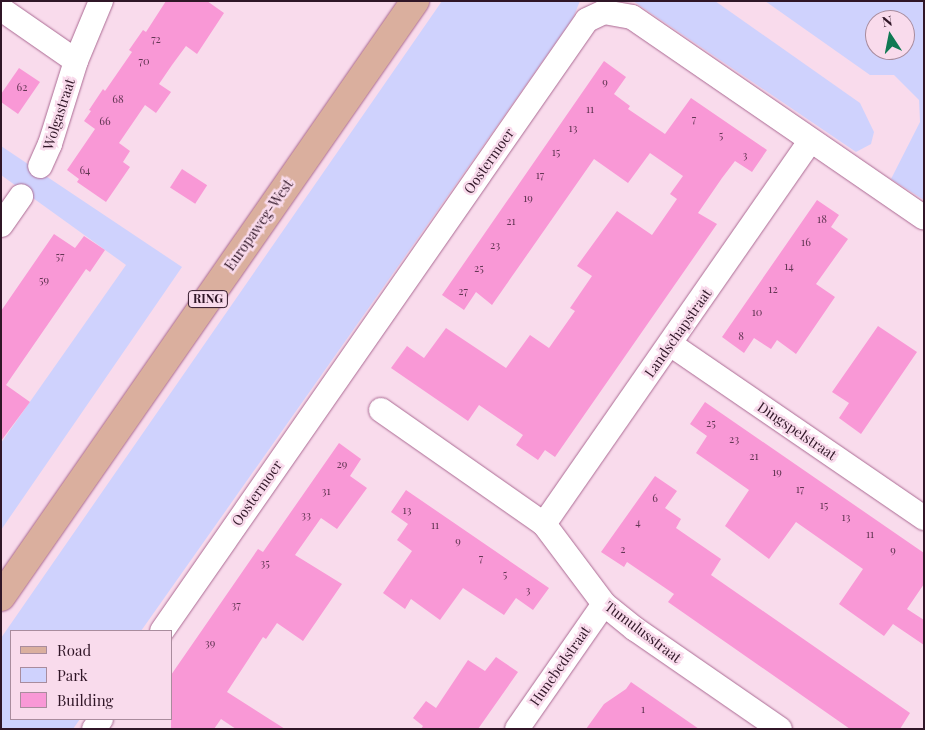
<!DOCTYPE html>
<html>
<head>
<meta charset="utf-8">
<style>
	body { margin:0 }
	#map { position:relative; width:925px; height:730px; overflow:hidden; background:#f9dbec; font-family:"Playfair Display",serif }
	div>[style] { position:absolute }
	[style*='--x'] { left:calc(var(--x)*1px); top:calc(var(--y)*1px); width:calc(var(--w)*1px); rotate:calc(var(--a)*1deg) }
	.green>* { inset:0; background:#cfd2fd }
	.building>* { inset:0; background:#f998d6; transform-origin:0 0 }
	.roads { filter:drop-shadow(0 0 1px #ab6a93) drop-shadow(0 0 1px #ab6a93) }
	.minor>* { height:24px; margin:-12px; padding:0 12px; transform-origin:12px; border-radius:12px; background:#fff }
	.primary>* { height:28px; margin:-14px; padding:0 14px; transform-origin:14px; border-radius:14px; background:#daaf9e }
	span { translate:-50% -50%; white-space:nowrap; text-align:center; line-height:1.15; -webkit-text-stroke:5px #f9dbec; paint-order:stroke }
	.number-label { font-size:11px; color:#623653 }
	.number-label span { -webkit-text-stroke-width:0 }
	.shield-label span { padding:1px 4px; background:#f9dbec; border:1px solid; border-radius:4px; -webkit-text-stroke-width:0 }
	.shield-label { font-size:12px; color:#301627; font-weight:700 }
	.street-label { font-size:14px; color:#301627 }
	.frame { position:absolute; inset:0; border:2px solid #301627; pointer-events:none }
	.legend { position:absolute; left:10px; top:630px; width:162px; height:90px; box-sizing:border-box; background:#f9dbec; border:1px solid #a98c9d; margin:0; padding:6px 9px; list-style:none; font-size:15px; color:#301627 }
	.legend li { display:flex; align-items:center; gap:10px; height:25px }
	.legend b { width:25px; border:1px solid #a98c9d }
	.north { position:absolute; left:865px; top:10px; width:50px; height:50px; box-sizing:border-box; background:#f9dbec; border:1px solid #a98c9d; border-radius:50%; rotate:349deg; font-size:14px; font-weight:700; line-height:20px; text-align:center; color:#301627 }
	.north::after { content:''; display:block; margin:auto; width:18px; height:22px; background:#107953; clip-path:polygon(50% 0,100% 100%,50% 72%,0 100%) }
</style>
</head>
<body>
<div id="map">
	<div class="green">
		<i style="clip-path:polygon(442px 1px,580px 1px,573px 18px,141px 631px,11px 631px,11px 719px,80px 719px,73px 729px,1px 729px,1px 638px)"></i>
		<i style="clip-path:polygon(633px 1px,715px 1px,860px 103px,874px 132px,871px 144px,856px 152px)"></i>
		<i style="clip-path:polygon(evenodd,765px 1px,924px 1px,924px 200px,891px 179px,920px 122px,919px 100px,894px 75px,870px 75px,765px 1px,875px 20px,905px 20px,905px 50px,875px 50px,875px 20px)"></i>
		<i style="clip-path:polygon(1px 146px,182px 267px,1px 530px,1px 443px,126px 265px,1px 175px)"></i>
	</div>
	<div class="building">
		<i style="clip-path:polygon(166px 1px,207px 1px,224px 13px,197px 54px,186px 46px,172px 65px,159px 84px,171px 92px,156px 113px,145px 105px,119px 143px,130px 151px,123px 162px,130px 167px,106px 202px,77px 182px,79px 179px,67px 170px,95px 129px,84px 121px,91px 111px,89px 110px,103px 89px,105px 91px,132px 52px,129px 50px,143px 30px,146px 32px)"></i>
		<i style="clip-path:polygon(604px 61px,626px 77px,614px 94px,630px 106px,628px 109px,665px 134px,691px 98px,767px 150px,752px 172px,735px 161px,722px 178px,698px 213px,717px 224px,555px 457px,545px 450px,538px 460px,516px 445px,523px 435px,479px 405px,468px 421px,391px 368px,407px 346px,424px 358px,446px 328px,506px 368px,530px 335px,549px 348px,575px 311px,570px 308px,592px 276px,577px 266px,617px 211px,652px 235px,677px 199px,670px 194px,683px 176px,650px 153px,628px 183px,594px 159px,492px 305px,476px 292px,464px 310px,442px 295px)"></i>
		<i style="clip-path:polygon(19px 68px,40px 82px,18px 114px,1px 102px,1px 94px)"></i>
		<i style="left:182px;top:169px;width:30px;height:22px;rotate:33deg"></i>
		<i style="clip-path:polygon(817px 200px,839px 215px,831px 227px,848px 239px,816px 284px,835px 297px,796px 354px,777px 340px,771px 349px,754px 338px,744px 353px,722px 337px)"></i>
		<i style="clip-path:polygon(54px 234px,75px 248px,84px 236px,105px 250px,90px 272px,86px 269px,6px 385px,30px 402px,1px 441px,1px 311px)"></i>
		<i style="clip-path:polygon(878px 326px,917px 352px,861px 434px,839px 418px,849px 403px,832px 392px)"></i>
		<i style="clip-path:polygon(705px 402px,924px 553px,924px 584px,907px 609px,924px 620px,924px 645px,893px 624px,884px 636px,839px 604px,863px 569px,796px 522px,769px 559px,725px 526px,749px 490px,696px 453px,707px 436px,690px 424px)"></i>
		<i style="clip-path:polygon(339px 443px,361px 459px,350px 476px,367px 488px,337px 529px,321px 518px,295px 555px,342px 584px,303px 641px,277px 623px,266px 639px,263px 637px,227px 692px,285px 729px,236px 729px,221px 719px,214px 729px,171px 729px,171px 675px,258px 549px,263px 552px)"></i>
		<i style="clip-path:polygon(655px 476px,677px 491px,665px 508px,681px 519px,676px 528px,721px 559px,711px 575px,910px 713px,900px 729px,850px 729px,668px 602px,674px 594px,627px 562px,624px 567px,601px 552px)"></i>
		<i style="clip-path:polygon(406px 490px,549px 588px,533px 610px,516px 598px,504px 615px,463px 588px,440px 620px,411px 599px,405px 609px,383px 593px,412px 551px,397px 540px,408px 524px,391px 512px)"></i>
		<i style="clip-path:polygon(496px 657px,518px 672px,478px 729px,421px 729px,423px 726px,413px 718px,426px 701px,436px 708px,468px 660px,485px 671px)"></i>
		<i style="clip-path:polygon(631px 682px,699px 729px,586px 729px,604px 704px,626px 689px)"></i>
	</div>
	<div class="roads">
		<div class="minor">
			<i style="--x:1;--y:9;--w:91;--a:34.7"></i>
			<i style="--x:76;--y:61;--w:87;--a:107.4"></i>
			<i style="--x:50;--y:144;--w:24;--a:114"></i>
			<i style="--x:76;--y:61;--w:65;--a:-67.4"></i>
			<i style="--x:1;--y:225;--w:35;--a:-55"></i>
			<i style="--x:670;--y:344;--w:308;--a:34.4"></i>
			<i style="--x:381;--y:410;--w:199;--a:35"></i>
			<i style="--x:544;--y:524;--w:100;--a:53.1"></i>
			<i style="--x:604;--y:604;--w:40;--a:39"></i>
			<i style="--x:635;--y:629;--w:176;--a:34.6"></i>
			<i style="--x:544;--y:524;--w:466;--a:-55.2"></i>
			<i style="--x:162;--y:631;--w:744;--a:-55.18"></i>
			<i style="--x:587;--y:20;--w:19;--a:-25"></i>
			<i style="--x:604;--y:12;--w:28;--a:10"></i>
			<i style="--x:632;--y:17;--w:354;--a:34.5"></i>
			<i style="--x:94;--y:729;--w:12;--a:-55"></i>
			<i style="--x:517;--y:729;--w:152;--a:-55.2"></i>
		</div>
		<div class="primary">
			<i style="--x:1;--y:597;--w:726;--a:-55.21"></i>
		</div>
	</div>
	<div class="number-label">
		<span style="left:156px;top:39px">72</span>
		<span style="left:144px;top:61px">70</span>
		<span style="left:605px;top:82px">9</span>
		<span style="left:22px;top:87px">62</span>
		<span style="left:118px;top:99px">68</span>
		<span style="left:590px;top:109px">11</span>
		<span style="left:694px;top:119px">7</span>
		<span style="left:105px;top:121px">66</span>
		<span style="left:573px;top:128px">13</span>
		<span style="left:721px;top:135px">5</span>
		<span style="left:556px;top:152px">15</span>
		<span style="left:745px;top:155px">3</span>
		<span style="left:85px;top:170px">64</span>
		<span style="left:540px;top:175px">17</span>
		<span style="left:528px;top:198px">19</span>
		<span style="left:822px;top:219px">18</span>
		<span style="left:511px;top:221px">21</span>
		<span style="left:806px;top:242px">16</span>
		<span style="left:495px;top:245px">23</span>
		<span style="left:60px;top:256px">57</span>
		<span style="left:789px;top:266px">14</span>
		<span style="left:479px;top:268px">25</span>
		<span style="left:44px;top:280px">59</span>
		<span style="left:773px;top:289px">12</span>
		<span style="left:463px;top:291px">27</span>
		<span style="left:757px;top:312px">10</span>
		<span style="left:741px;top:336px">8</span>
		<span style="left:711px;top:423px">25</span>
		<span style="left:734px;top:439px">23</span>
		<span style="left:754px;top:456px">21</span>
		<span style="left:342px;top:464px">29</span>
		<span style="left:777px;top:472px">19</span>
		<span style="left:800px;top:489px">17</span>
		<span style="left:326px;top:491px">31</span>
		<span style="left:655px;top:498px">6</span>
		<span style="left:824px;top:505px">15</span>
		<span style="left:407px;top:510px">13</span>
		<span style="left:306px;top:515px">33</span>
		<span style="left:846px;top:517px">13</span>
		<span style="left:638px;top:522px">4</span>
		<span style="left:435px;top:525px">11</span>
		<span style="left:870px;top:534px">11</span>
		<span style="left:458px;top:541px">9</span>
		<span style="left:623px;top:549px">2</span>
		<span style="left:893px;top:550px">9</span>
		<span style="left:481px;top:558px">7</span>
		<span style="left:265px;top:563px">35</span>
		<span style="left:505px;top:574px">5</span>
		<span style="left:528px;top:590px">3</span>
		<span style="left:236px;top:605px">37</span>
		<span style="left:210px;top:643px">39</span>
		<span style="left:643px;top:709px">1</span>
	</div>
	<div class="shield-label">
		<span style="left:208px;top:299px">RING</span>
	</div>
	<div class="street-label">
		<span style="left:59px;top:114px;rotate:-72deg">Wolgastraat</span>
		<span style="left:489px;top:161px;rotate:-55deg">Oostermoer</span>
		<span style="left:259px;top:225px;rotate:-55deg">Europaweg-West</span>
		<span style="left:678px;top:333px;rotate:-55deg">Landschapstraat</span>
		<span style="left:797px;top:431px;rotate:34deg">Dingspelstraat</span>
		<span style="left:257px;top:493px;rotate:-55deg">Oostermoer</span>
		<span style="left:643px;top:632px;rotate:37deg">Tumulusstraat</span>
		<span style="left:560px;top:666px;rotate:-55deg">Hunebedstraat</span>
	</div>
	<div class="frame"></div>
	<ul class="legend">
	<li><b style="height:6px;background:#daaf9e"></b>Road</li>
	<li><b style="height:14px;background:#cfd2fd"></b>Park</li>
	<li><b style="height:14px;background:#f998d6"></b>Building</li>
	</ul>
	<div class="north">N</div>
</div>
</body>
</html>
